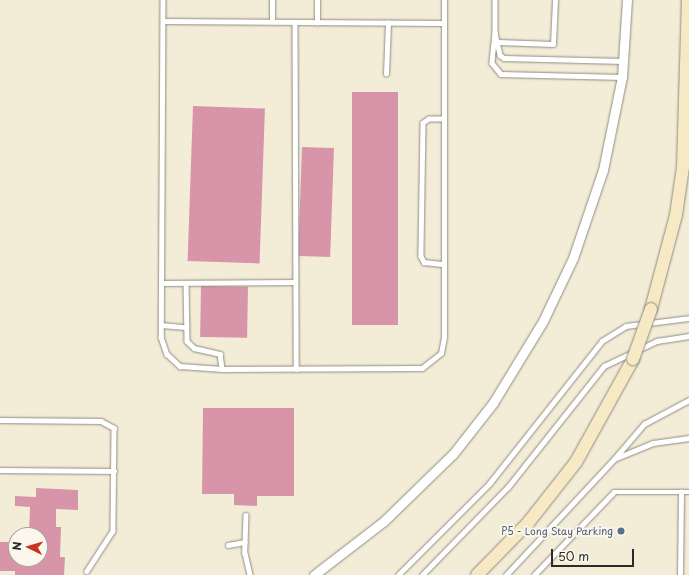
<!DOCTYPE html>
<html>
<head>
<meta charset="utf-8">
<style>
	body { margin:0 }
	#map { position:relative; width:689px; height:575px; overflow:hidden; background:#f3edd7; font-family:"Playpen Sans",sans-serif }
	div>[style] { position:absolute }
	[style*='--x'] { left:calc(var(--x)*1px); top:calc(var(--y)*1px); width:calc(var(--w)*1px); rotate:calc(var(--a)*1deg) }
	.building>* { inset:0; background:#d895aa; transform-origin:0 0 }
	.roads { filter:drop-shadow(0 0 1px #8f8c81) drop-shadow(0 0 1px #8f8c81) }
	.lane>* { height:4.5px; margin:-2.25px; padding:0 2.25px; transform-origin:2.25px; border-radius:2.25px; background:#fff }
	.street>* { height:9px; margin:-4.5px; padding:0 4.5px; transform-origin:4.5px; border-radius:4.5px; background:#fff }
	.secondary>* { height:12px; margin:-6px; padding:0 6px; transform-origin:6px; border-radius:6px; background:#f6e9c3 }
	.bridges { filter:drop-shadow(0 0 1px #8f8c81) drop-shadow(0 0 1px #8f8c81) }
	.secondary-bridge>* { height:12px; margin:-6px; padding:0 6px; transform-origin:6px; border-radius:6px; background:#f6e9c3 }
	.dots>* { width:11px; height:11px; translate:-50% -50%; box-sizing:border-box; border:2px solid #fbf7ec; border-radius:50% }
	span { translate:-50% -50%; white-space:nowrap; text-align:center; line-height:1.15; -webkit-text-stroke:4px #fbf7ec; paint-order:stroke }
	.service-label { font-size:10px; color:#4e5e75 }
	.right { translate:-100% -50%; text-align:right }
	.north { position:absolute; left:8px; top:527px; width:40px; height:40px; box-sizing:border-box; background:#fbf7ec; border:1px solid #a8a59f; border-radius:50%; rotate:275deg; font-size:11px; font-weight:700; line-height:16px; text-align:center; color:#2b2b2b }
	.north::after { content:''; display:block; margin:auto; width:14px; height:18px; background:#c8321e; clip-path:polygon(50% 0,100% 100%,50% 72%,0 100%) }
	.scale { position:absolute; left:551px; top:549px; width:83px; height:18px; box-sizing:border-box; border:2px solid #2b2b2b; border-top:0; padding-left:5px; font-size:12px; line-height:14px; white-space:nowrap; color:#2b2b2b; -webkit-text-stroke:3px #fbf7ec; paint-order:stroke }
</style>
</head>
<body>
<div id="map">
	<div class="building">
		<i style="left:352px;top:92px;width:46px;height:233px"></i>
		<i style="left:193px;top:106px;width:72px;height:155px;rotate:2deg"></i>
		<i style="left:302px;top:147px;width:32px;height:109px;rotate:2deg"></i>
		<i style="left:201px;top:286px;width:47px;height:51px;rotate:1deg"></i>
		<i style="clip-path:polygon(203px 408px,294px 408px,294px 496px,257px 496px,257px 506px,234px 505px,234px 494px,202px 494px)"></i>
		<i style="clip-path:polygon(36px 488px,78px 490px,78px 510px,56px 509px,56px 527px,61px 527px,60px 557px,65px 557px,64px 575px,15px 575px,15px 571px,0 571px,0 542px,16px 542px,16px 559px,40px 559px,40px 535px,29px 535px,30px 507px,15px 506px,15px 496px,36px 497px)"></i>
	</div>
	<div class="roads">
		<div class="lane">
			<i style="--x:163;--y:0;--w:337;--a:90.3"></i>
			<i style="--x:161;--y:337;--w:18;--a:71"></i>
			<i style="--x:167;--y:354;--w:18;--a:43"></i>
			<i style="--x:180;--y:366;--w:42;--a:4.1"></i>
			<i style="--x:222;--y:369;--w:200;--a:-0.3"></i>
			<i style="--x:422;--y:368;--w:24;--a:-38"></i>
			<i style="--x:441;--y:353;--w:16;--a:-79"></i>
			<i style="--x:444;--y:337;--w:337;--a:-90"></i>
			<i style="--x:495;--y:0;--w:33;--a:90"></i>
			<i style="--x:495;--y:33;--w:23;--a:77"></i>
			<i style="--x:500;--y:55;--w:5;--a:37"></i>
			<i style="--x:504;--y:58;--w:119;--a:1.4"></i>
			<i style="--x:163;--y:21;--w:281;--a:0.4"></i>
			<i style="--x:272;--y:22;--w:22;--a:-90"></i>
			<i style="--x:295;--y:23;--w:346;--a:89.8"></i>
			<i style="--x:317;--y:23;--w:23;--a:-90"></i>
			<i style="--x:495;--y:33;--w:30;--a:96"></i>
			<i style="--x:492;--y:63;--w:14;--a:51"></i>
			<i style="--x:501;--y:74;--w:121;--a:1.4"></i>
			<i style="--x:498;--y:42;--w:55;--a:2.1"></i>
			<i style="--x:553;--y:44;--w:44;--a:-87.4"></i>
			<i style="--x:386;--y:74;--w:51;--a:-87.8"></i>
			<i style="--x:444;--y:119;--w:15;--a:180"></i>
			<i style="--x:429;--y:119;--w:7;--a:146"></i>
			<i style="--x:423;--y:123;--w:133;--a:90.9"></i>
			<i style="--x:421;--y:256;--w:7;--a:63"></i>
			<i style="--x:424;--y:262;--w:20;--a:6"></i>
			<i style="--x:162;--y:283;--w:133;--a:-0.4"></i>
			<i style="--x:186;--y:283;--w:58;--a:89"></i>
			<i style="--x:187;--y:341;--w:10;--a:45"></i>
			<i style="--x:194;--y:348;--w:27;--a:13"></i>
			<i style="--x:220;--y:354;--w:15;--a:82"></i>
			<i style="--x:161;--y:325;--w:24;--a:5"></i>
			<i style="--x:0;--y:420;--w:101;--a:0.6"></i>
			<i style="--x:101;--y:421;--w:15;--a:28"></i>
			<i style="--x:114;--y:428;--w:103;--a:90.6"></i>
			<i style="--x:113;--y:531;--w:48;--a:123"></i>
			<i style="--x:615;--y:458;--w:45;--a:-49.5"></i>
			<i style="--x:644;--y:424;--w:51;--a:-28.1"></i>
			<i style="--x:0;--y:470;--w:114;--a:0.5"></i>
			<i style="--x:246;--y:515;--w:38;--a:92"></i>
			<i style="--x:245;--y:553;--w:23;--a:77"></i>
			<i style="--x:228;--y:545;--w:17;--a:-10"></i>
			<i style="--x:398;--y:575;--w:129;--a:-45"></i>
			<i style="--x:489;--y:484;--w:182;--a:-51.7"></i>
			<i style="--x:602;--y:341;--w:28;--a:-32"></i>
			<i style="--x:626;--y:326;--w:64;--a:-7.2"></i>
			<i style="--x:422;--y:575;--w:123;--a:-45.7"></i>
			<i style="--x:508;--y:487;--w:154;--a:-51.6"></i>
			<i style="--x:604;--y:366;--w:59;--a:-25.3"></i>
			<i style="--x:657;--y:341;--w:32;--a:-9"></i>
			<i style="--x:506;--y:575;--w:158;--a:-47"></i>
			<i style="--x:614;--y:459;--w:42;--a:-22.3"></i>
			<i style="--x:653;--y:443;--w:36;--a:-8"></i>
			<i style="--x:534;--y:575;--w:115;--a:-46.1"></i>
			<i style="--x:614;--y:492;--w:75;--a:0"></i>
			<i style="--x:680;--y:575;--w:83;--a:-89.3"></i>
		</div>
		<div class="street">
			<i style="--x:314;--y:575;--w:88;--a:-37.6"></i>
			<i style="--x:384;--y:521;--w:96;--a:-44.2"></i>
			<i style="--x:453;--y:454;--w:65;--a:-51.9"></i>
			<i style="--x:493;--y:403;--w:96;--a:-58.6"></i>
			<i style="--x:543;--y:321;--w:70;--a:-64.5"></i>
			<i style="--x:573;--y:258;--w:93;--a:-71.2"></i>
			<i style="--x:603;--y:170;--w:95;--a:-78.5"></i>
			<i style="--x:622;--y:77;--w:77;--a:-86.3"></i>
		</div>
		<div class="secondary">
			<i style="--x:651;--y:309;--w:97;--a:-75.1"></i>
			<i style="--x:676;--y:215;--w:49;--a:-81.7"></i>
			<i style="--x:683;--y:167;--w:167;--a:-88.3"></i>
			<i style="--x:477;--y:575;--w:73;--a:-45.6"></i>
			<i style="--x:528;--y:523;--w:78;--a:-51.8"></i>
			<i style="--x:576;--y:462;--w:118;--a:-61"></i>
		</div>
	</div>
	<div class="bridges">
		<div class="secondary-bridge">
			<i style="--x:633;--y:359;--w:53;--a:-70.2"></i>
		</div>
	</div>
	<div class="dots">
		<i style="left:621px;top:531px;background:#5c6f8a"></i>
	</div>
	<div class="service-label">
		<span class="right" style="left:613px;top:531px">P5 - Long Stay Parking</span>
	</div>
	<div class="north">N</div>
	<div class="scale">50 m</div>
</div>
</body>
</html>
